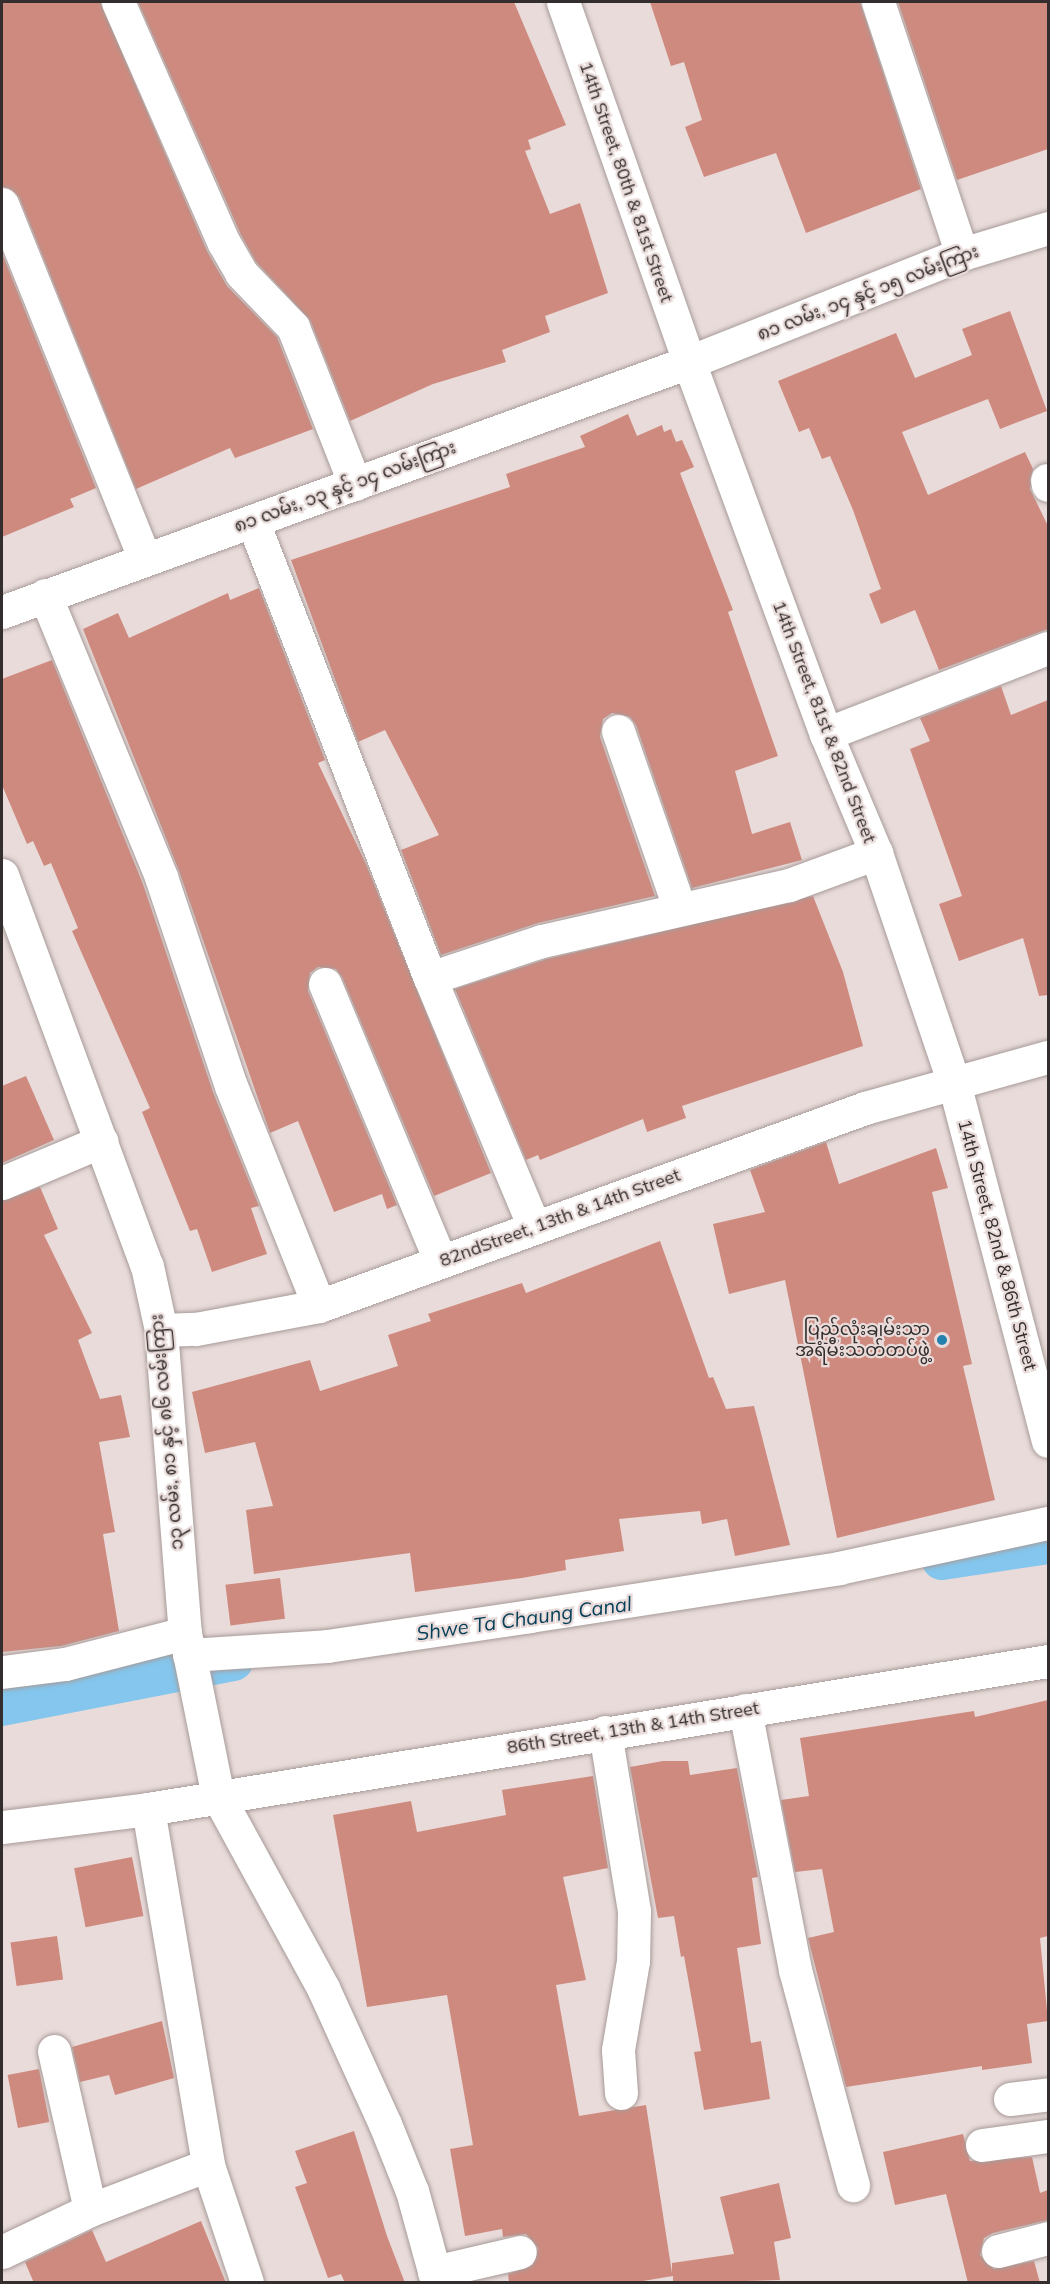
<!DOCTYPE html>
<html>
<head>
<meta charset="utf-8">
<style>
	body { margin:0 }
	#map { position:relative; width:1050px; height:2284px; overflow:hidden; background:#e8dbd9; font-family:Mulish,"Noto Sans Myanmar",sans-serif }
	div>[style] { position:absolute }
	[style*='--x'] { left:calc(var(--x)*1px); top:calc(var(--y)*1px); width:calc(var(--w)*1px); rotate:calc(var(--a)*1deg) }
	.canal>* { height:42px; margin:-21px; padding:0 21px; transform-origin:21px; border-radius:21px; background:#84c6ed }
	.building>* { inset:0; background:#cf8a7f; transform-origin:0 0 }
	.roads { filter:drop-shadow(0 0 2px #a79b99) drop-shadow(0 0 2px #a79b99) }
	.minor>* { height:33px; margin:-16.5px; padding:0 16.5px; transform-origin:16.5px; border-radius:16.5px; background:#fff }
	.dots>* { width:16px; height:16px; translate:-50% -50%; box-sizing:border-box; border:3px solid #e8dbd9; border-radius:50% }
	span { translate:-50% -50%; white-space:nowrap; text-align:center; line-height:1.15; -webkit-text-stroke:4.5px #e8dbd9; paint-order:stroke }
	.street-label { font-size:18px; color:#332e2d }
	.poi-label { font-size:18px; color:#332e2d }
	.right { translate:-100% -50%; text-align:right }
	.water-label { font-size:20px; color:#043e57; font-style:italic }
	.frame { position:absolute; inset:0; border:3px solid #332e2d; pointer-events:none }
</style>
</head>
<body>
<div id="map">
	<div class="canal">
		<i style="--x:942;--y:1559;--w:107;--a:-8.6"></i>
		<i style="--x:2;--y:1705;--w:235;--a:-11"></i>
	</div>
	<div class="building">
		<i style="clip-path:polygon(2px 2px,100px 2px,207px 251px,227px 286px,277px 337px,313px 429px,235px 458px,230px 448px,136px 489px,19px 197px,2px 186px)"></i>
		<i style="clip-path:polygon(138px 2px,514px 2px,566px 125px,528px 140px,531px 149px,525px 151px,550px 214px,580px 203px,608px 293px,545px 316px,550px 332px,502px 350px,506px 362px,433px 384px,350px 421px,310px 320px,256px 262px,241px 235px)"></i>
		<i style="clip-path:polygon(650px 2px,860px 2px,921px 189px,806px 233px,776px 153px,704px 177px,685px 127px,702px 120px,684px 62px,671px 66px)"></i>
		<i style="clip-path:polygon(898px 2px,1048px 2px,1048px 149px,957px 180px)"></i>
		<i style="clip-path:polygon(2px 253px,96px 488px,70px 499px,74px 507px,2px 537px)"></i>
		<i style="clip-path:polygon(1010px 311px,1047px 411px,1000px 429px,988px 399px,902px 432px,928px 495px,1025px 452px,1033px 469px,1030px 489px,1048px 526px,1048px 629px,939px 670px,915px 610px,881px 624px,869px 594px,881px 589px,853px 510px,830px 456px,822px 459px,809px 428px,799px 432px,778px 381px,896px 333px,915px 378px,972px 355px,962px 329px)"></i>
		<i style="clip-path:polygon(628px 414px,637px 436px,662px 425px,664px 432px,671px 429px,676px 442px,682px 440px,694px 467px,680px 473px,733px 610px,728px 612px,778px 756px,735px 771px,752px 834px,790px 822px,802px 860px,692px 888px,636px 725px,630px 717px,612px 713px,603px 719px,600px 737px,655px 896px,538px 923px,441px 955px,401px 850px,439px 835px,385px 730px,358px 742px,291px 560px,510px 487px,506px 474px,585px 447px,580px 436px)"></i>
		<i style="clip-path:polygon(259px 588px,325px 760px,318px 763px,366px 864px,491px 1173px,434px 1196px,342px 977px,336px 969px,318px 967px,310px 973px,308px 991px,397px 1205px,387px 1209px,382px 1194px,334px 1212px,298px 1121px,270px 1133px,179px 871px,83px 629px,118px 613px,129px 638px,228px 593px,230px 600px)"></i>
		<i style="clip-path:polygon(52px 660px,143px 884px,213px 1092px,259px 1206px,251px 1208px,267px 1254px,212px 1272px,197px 1229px,190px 1231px,142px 1112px,150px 1108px,72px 931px,78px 928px,51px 863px,44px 866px,33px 841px,27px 844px,2px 785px,2px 679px)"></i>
		<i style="clip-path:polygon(1001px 686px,1011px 715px,1048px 700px,1048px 995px,1039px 996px,1023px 938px,959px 961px,939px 904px,962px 896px,910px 749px,930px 741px,920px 718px)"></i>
		<i style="clip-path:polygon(813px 896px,843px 972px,863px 1046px,682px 1106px,686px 1118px,647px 1132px,643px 1119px,540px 1160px,538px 1155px,526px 1160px,455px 989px,547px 959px)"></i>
		<i style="clip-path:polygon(26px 1076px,54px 1140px,2px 1163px,2px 1086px)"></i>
		<i style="clip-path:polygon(826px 1142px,839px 1184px,936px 1148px,948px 1188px,932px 1192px,972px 1364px,963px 1366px,995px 1500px,837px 1538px,785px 1280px,729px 1294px,713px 1224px,765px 1212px,750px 1170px)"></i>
		<i style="clip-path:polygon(40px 1187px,58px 1229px,44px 1235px,92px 1333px,78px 1340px,100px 1399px,121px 1395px,130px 1437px,99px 1442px,115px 1532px,103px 1534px,119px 1631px,61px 1646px,2px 1652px,2px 1201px)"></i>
		<i style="clip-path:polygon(660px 1241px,709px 1378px,713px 1377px,726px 1409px,754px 1406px,790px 1545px,735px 1556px,727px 1519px,702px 1524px,700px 1511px,619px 1519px,624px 1551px,565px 1560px,566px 1570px,522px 1578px,415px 1592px,410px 1553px,254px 1574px,246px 1510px,273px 1506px,255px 1442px,205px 1453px,192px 1392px,310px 1360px,320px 1391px,398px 1366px,388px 1335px,431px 1321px,428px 1314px,522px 1283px,526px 1293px)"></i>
		<i style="left:280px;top:1578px;width:41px;height:55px;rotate:83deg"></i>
		<i style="clip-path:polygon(1048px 1700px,1048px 1936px,1040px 1938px,1048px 2021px,1027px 2024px,1032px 2063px,982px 2070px,982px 2066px,846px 2087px,808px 1938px,834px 1932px,822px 1869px,795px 1872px,781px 1800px,809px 1796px,800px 1738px,974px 1711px,975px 1717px)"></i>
		<i style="clip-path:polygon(663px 1761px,688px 1761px,690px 1775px,737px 1768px,758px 1877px,752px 1878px,761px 1944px,737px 1948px,751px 2043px,761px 2041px,770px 2099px,704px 2110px,694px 2052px,701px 2051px,684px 1956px,681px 1957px,674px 1916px,658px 1918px,630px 1767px)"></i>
		<i style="clip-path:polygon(593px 1776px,608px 1868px,563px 1877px,586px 1980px,556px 1985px,579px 2116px,646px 2105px,672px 2273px,672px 2263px,734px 2254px,720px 2197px,779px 2183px,791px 2238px,774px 2242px,780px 2280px,673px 2283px,673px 2276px,631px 2283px,509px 2283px,508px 2274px,533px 2265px,538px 2248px,526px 2234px,503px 2237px,502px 2229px,465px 2236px,450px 2149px,473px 2145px,447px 1995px,367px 2007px,333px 1815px,411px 1801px,417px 1832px,506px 1815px,502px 1790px)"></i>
		<i style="left:132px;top:1857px;width:60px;height:59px;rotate:79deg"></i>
		<i style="left:57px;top:1936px;width:44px;height:47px;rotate:82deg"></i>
		<i style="clip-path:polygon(162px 2021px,174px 2078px,115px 2095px,109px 2075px,80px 2082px,72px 2047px)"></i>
		<i style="left:39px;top:2069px;width:54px;height:32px;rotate:79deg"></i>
		<i style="clip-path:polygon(354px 2131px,387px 2236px,405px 2283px,345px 2283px,341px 2274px,328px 2278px,295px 2187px,307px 2183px,295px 2151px)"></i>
		<i style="clip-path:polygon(963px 2134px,970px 2161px,1032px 2157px,1040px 2193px,1048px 2190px,1048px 2220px,993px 2233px,984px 2238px,980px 2255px,994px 2269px,1034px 2261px,1040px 2283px,968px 2283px,946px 2194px,895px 2205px,883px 2152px)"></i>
		<i style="clip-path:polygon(201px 2221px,226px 2283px,34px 2283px,25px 2262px,92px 2230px,106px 2262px)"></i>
	</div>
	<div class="roads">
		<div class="minor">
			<i style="--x:118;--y:2;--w:263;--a:66.3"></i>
			<i style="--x:224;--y:243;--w:34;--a:60"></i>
			<i style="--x:241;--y:273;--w:75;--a:46.1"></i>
			<i style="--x:293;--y:327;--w:169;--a:68.5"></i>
			<i style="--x:563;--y:2;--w:381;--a:70.7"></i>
			<i style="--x:689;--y:362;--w:396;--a:69.8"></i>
			<i style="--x:826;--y:734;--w:129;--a:67.2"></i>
			<i style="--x:876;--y:853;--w:243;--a:71.3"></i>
			<i style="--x:954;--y:1083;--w:370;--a:75.3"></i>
			<i style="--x:878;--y:2;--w:266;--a:71.6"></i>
			<i style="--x:2;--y:204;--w:381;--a:68.1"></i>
			<i style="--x:1047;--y:480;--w:5;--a:79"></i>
			<i style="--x:253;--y:522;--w:489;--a:68.8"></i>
			<i style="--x:430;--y:978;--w:270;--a:67.3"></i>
			<i style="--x:45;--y:595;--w:305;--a:67.6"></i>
			<i style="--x:161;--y:877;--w:220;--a:71.5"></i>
			<i style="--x:231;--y:1086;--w:237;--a:68.2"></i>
			<i style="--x:2;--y:612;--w:731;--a:-20"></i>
			<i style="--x:689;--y:362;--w:294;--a:-21.6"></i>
			<i style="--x:962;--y:254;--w:90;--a:-16.8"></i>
			<i style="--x:618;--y:731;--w:186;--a:70.9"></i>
			<i style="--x:826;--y:734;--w:238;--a:-21.2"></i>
			<i style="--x:2;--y:875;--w:417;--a:69.7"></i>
			<i style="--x:147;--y:1266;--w:66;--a:77.7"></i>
			<i style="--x:161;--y:1330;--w:304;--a:85.5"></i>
			<i style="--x:185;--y:1633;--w:166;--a:78.6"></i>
			<i style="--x:218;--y:1796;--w:219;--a:61.3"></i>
			<i style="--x:323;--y:1988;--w:149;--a:65.5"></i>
			<i style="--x:385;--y:2124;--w:72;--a:68.1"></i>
			<i style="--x:412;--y:2191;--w:94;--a:74.6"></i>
			<i style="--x:430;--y:978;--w:118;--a:-18.3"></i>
			<i style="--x:542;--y:941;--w:253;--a:-12.8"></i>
			<i style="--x:789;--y:885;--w:93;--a:-20.2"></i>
			<i style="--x:325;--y:984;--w:301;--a:67.4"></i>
			<i style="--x:2;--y:1183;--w:108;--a:-22.8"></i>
			<i style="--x:161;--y:1330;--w:35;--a:-2"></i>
			<i style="--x:196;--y:1329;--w:125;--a:-10.6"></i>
			<i style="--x:319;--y:1306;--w:581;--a:-19.93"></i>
			<i style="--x:865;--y:1108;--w:190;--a:-15.6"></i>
			<i style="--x:189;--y:1655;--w:138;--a:-3.7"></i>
			<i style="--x:327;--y:1646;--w:205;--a:-8.4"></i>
			<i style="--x:530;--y:1616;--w:313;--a:-8.8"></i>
			<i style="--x:839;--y:1568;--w:214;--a:-12.2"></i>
			<i style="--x:2;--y:1672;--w:64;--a:-7.2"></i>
			<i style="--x:65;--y:1664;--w:124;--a:-14.5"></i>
			<i style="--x:745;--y:1710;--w:265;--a:79.1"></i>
			<i style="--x:795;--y:1970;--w:223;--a:74.9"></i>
			<i style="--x:605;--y:1732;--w:181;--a:80.8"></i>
			<i style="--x:634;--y:1911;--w:50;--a:91.1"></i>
			<i style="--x:633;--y:1961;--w:90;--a:99.6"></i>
			<i style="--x:618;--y:2050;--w:43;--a:86"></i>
			<i style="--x:148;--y:1809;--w:361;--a:80.4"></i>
			<i style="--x:208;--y:2165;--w:123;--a:71.6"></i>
			<i style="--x:2;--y:1827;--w:147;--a:-7"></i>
			<i style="--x:148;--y:1809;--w:912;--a:-9.34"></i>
			<i style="--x:54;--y:2051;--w:163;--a:77.2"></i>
			<i style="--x:1010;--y:2099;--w:38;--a:-7"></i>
			<i style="--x:982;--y:2145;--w:67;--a:-7.8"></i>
			<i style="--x:998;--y:2251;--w:52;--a:-14.6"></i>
			<i style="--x:2;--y:2252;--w:98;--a:-25.5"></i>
			<i style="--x:90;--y:2210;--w:126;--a:-20.9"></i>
			<i style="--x:434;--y:2272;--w:88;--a:-13.1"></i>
		</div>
	</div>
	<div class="dots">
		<i style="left:942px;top:1340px;background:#2480ad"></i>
	</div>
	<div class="street-label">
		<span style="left:626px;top:182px;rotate:71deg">14th Street, 80th &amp; 81st Street</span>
		<span style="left:868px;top:293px;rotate:-21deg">၈၁ လမ်း, ၁၄ နှင့် ၁၅ လမ်းကြား</span>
		<span style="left:345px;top:487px;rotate:-20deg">၈၁ လမ်း, ၁၃ နှင့် ၁၄ လမ်းကြား</span>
		<span style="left:824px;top:722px;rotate:69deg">14th Street, 81st &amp; 82nd Street</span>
		<span style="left:560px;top:1218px;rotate:-20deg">82ndStreet, 13th &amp; 14th Street</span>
		<span style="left:997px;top:1245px;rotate:75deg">14th Street, 82nd &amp; 86th Street</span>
		<span style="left:167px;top:1432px;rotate:-95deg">၁၃ လမ်း, ၈၁ နှင့် ၈၆ လမ်းကြား</span>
		<span style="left:633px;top:1728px;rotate:-9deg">86th Street, 13th &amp; 14th Street</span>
	</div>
	<div class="poi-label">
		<span class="right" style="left:930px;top:1340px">ပြည်လုံးချမ်းသာ<br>အရံမီးသတ်တပ်ဖွဲ့</span>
	</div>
	<div class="water-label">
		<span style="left:524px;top:1618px;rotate:-8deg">Shwe Ta Chaung Canal</span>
	</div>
	<div class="frame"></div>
</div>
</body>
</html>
